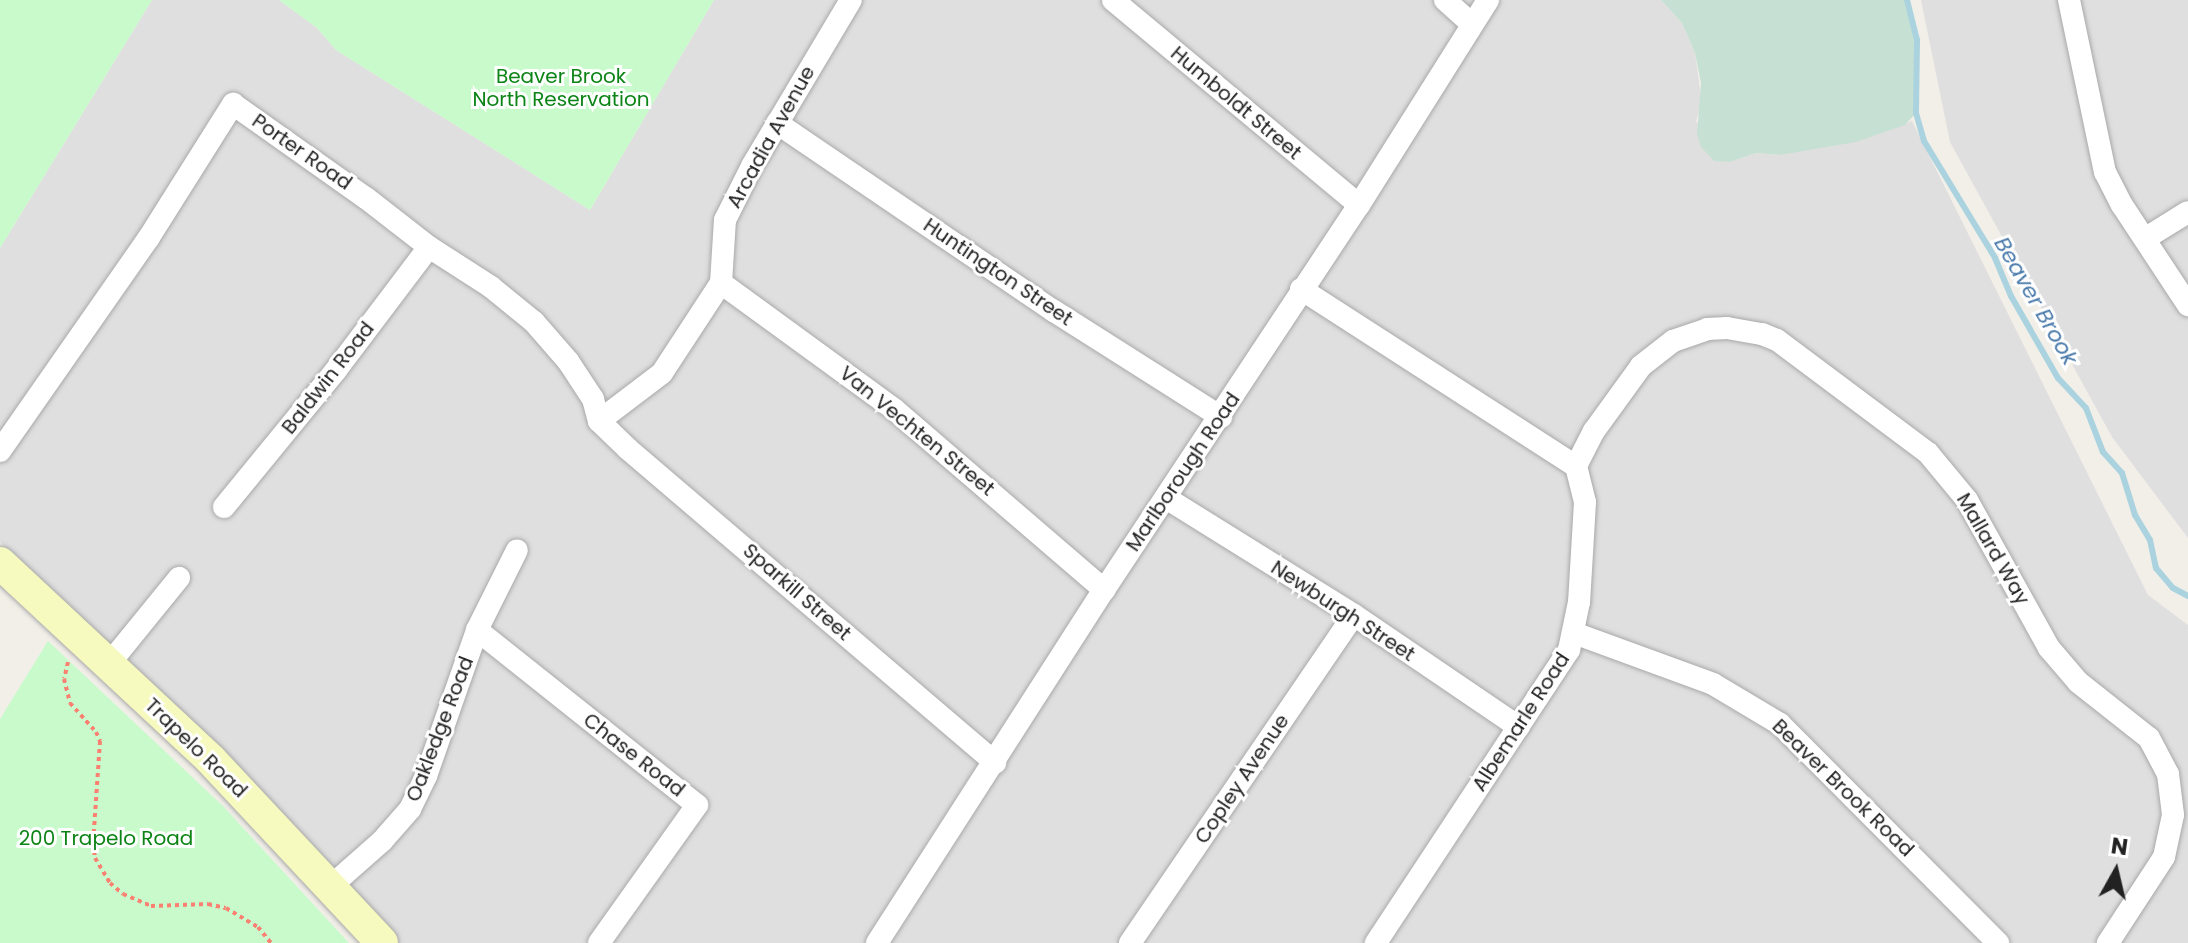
<!DOCTYPE html>
<html>
<head>
<meta charset="utf-8">
<style>
	body { margin:0 }
	#map { position:relative; width:2188px; height:943px; overflow:hidden; background:#f2efe9; font-family:Poppins,sans-serif }
	div>[style] { position:absolute }
	[style*='--x'] { left:calc(var(--x)*1px); top:calc(var(--y)*1px); width:calc(var(--w)*1px); rotate:calc(var(--a)*1deg) }
	.residential>* { inset:0; background:#e0dfdf }
	.wetland>* { inset:0; background:#c6e0d4 }
	.park>* { inset:0; background:#c8facc }
	.stream>* { height:6px; margin:-3px; padding:0 3px; transform-origin:3px; border-radius:3px; background:#aad3df }
	.path>* { height:4px; margin-top:-2px; transform-origin:0; background:repeating-linear-gradient(90deg,#fa8072 0 4px,transparent 0 8px) }
	.roads { filter:drop-shadow(0 0 2px #a9a9a9) drop-shadow(0 0 2px #a9a9a9) }
	.street>* { height:22px; margin:-11px; padding:0 11px; transform-origin:11px; border-radius:11px; background:#fff }
	.secondary>* { height:32px; margin:-16px; padding:0 16px; transform-origin:16px; border-radius:16px; background:#f7fabf }
	span { translate:-50% -50%; white-space:nowrap; text-align:center; line-height:1.15; -webkit-text-stroke:6px #fff; paint-order:stroke }
	.park-label { font-size:20px; color:#0c8416 }
	.street-label { font-size:20px; color:#222 }
	.water-label { font-size:22px; color:#4a7aab; font-style:italic }
	.north { position:absolute; left:2076px; top:831px; width:80px; height:80px; -webkit-text-stroke:6px #fff; paint-order:stroke; rotate:8deg; font-size:22px; font-weight:700; line-height:32px; text-align:center; color:#222 }
	.north::after { content:''; display:block; margin:auto; width:28px; height:36px; background:#222; clip-path:polygon(50% 0,100% 100%,50% 72%,0 100%) }
</style>
</head>
<body>
<div id="map">
	<div class="residential">
		<i style="clip-path:polygon(152px 0,279px 0,317px 28px,336px 50px,590px 210px,714px 0,1661px 0,1682px 23px,1695px 53px,1702px 103px,1696px 121px,1730px 162px,1756px 153px,1780px 155px,1807px 149px,1887px 131px,1912px 121px,2148px 595px,2188px 625px,2188px 943px,399px 943px,360px 899px,0 542px,0 248px)"></i>
		<i style="clip-path:polygon(1921px 0,2188px 0,2188px 538px,2112px 437px,1950px 142px)"></i>
	</div>
	<div class="wetland">
		<i style="clip-path:polygon(1661px 0,1907px 0,1917px 40px,1916px 113px,1905px 125px,1856px 142px,1780px 155px,1756px 153px,1730px 162px,1714px 161px,1701px 147px,1697px 134px,1701px 83px,1695px 53px,1682px 23px)"></i>
	</div>
	<div class="park">
		<i style="clip-path:polygon(0 0,152px 0,0 248px)"></i>
		<i style="clip-path:polygon(279px 0,714px 0,590px 210px,336px 50px,317px 28px)"></i>
		<i style="clip-path:polygon(48px 641px,223px 806px,349px 943px,0 943px,0 719px)"></i>
	</div>
	<div class="stream">
		<i style="--x:1907;--y:0;--w:41;--a:76"></i>
		<i style="--x:1917;--y:40;--w:73;--a:90.8"></i>
		<i style="--x:1916;--y:113;--w:29;--a:74"></i>
		<i style="--x:1924;--y:141;--w:137;--a:58.7"></i>
		<i style="--x:1995;--y:258;--w:41;--a:67.2"></i>
		<i style="--x:2011;--y:296;--w:95;--a:60.2"></i>
		<i style="--x:2058;--y:378;--w:41;--a:47"></i>
		<i style="--x:2086;--y:408;--w:47;--a:68.9"></i>
		<i style="--x:2103;--y:452;--w:28;--a:48"></i>
		<i style="--x:2122;--y:473;--w:44;--a:72.8"></i>
		<i style="--x:2135;--y:515;--w:29;--a:59"></i>
		<i style="--x:2150;--y:540;--w:29;--a:78"></i>
		<i style="--x:2156;--y:568;--w:26;--a:50"></i>
		<i style="--x:2173;--y:588;--w:17;--a:28"></i>
	</div>
	<div class="path">
		<i style="--x:68;--y:662;--w:17;--a:103"></i>
		<i style="--x:64;--y:679;--w:25;--a:76"></i>
		<i style="--x:70;--y:703;--w:39;--a:48"></i>
		<i style="--x:96;--y:732;--w:10;--a:66"></i>
		<i style="--x:100;--y:741;--w:102;--a:93.9"></i>
		<i style="--x:93;--y:843;--w:15;--a:82"></i>
		<i style="--x:95;--y:858;--w:29;--a:59"></i>
		<i style="--x:110;--y:883;--w:17;--a:40"></i>
		<i style="--x:123;--y:894;--w:30;--a:23"></i>
		<i style="--x:151;--y:906;--w:57;--a:-2"></i>
		<i style="--x:208;--y:904;--w:18;--a:13"></i>
		<i style="--x:226;--y:908;--w:37;--a:31"></i>
		<i style="--x:258;--y:927;--w:21;--a:51"></i>
	</div>
	<div class="roads">
		<div class="street">
			<i style="--x:1113;--y:0;--w:320;--a:39.8"></i>
			<i style="--x:1445;--y:0;--w:36;--a:42"></i>
			<i style="--x:2069;--y:0;--w:176;--a:78.2"></i>
			<i style="--x:2105;--y:172;--w:37;--a:63"></i>
			<i style="--x:2122;--y:205;--w:120;--a:56.6"></i>
			<i style="--x:777;--y:123;--w:335;--a:34.2"></i>
			<i style="--x:1054;--y:311;--w:198;--a:32.4"></i>
			<i style="--x:2146;--y:238;--w:49;--a:-31.8"></i>
			<i style="--x:721;--y:283;--w:215;--a:36.1"></i>
			<i style="--x:895;--y:410;--w:276;--a:40.7"></i>
			<i style="--x:721;--y:283;--w:63;--a:-86.4"></i>
			<i style="--x:725;--y:220;--w:60;--a:-63.4"></i>
			<i style="--x:752;--y:166;--w:193;--a:-59.2"></i>
			<i style="--x:1301;--y:289;--w:327;--a:32.8"></i>
			<i style="--x:1576;--y:466;--w:37;--a:76"></i>
			<i style="--x:1585;--y:502;--w:100;--a:93.4"></i>
			<i style="--x:1579;--y:602;--w:49;--a:101.8"></i>
			<i style="--x:1569;--y:650;--w:351;--a:123.4"></i>
			<i style="--x:599;--y:421;--w:79;--a:-37.3"></i>
			<i style="--x:662;--y:373;--w:108;--a:-56.8"></i>
			<i style="--x:0;--y:451;--w:259;--a:-55.1"></i>
			<i style="--x:148;--y:239;--w:160;--a:-57.8"></i>
			<i style="--x:233;--y:104;--w:163;--a:35.3"></i>
			<i style="--x:366;--y:198;--w:80;--a:37.9"></i>
			<i style="--x:429;--y:247;--w:74;--a:32.8"></i>
			<i style="--x:491;--y:287;--w:55;--a:39.1"></i>
			<i style="--x:534;--y:322;--w:52;--a:48.9"></i>
			<i style="--x:568;--y:361;--w:45;--a:56.7"></i>
			<i style="--x:593;--y:399;--w:23;--a:75"></i>
			<i style="--x:599;--y:421;--w:40;--a:44"></i>
			<i style="--x:628;--y:449;--w:483;--a:40.5"></i>
			<i style="--x:1576;--y:466;--w:39;--a:-63"></i>
			<i style="--x:1594;--y:431;--w:80;--a:-54.1"></i>
			<i style="--x:1641;--y:366;--w:41;--a:-38"></i>
			<i style="--x:1673;--y:341;--w:36;--a:-19"></i>
			<i style="--x:1707;--y:329;--w:20;--a:-3"></i>
			<i style="--x:1727;--y:328;--w:36;--a:10"></i>
			<i style="--x:1762;--y:334;--w:16;--a:22"></i>
			<i style="--x:1777;--y:340;--w:189;--a:36.8"></i>
			<i style="--x:1928;--y:453;--w:61;--a:50.3"></i>
			<i style="--x:1967;--y:500;--w:169;--a:61"></i>
			<i style="--x:2049;--y:648;--w:45;--a:49.5"></i>
			<i style="--x:2078;--y:682;--w:90;--a:38.3"></i>
			<i style="--x:2149;--y:738;--w:41;--a:62.2"></i>
			<i style="--x:2168;--y:774;--w:41;--a:83"></i>
			<i style="--x:2173;--y:815;--w:43;--a:102.1"></i>
			<i style="--x:2164;--y:857;--w:103;--a:123.1"></i>
			<i style="--x:1166;--y:498;--w:221;--a:31.9"></i>
			<i style="--x:1354;--y:615;--w:199;--a:34.2"></i>
			<i style="--x:224;--y:507;--w:177;--a:-50.7"></i>
			<i style="--x:336;--y:370;--w:154;--a:-52.9"></i>
			<i style="--x:477;--y:630;--w:281;--a:38.5"></i>
			<i style="--x:697;--y:805;--w:169;--a:125.4"></i>
			<i style="--x:1574;--y:633;--w:148;--a:20.1"></i>
			<i style="--x:1713;--y:684;--w:78;--a:30.8"></i>
			<i style="--x:1780;--y:724;--w:309;--a:45.1"></i>
			<i style="--x:109;--y:664;--w:111;--a:-50.9"></i>
			<i style="--x:331;--y:886;--w:68;--a:-41.4"></i>
			<i style="--x:382;--y:841;--w:43;--a:-48.8"></i>
			<i style="--x:410;--y:809;--w:37;--a:-64"></i>
			<i style="--x:426;--y:776;--w:155;--a:-70.7"></i>
			<i style="--x:477;--y:630;--w:89;--a:-63.4"></i>
			<i style="--x:877;--y:943;--w:420;--a:-57.3"></i>
			<i style="--x:1104;--y:590;--w:462;--a:-56.5"></i>
			<i style="--x:1359;--y:205;--w:242;--a:-57.8"></i>
			<i style="--x:1130;--y:943;--w:397;--a:-55.7"></i>
		</div>
		<div class="secondary">
			<i style="--x:0;--y:563;--w:289;--a:43"></i>
			<i style="--x:211;--y:760;--w:250;--a:46.9"></i>
		</div>
	</div>
	<div class="park-label">
		<span style="left:561px;top:88px">Beaver Brook<br>North Reservation</span>
		<span style="left:106px;top:838px">200 Trapelo Road</span>
	</div>
	<div class="street-label">
		<span style="left:1236px;top:103px;rotate:40deg">Humboldt Street</span>
		<span style="left:771px;top:137px;rotate:-61deg">Arcadia Avenue</span>
		<span style="left:302px;top:152px;rotate:35deg">Porter Road</span>
		<span style="left:998px;top:272px;rotate:34deg">Huntington Street</span>
		<span style="left:328px;top:378px;rotate:-52deg">Baldwin Road</span>
		<span style="left:917px;top:431px;rotate:39deg">Van Vechten Street</span>
		<span style="left:1183px;top:472px;rotate:-56deg">Marlborough Road</span>
		<span style="left:1993px;top:549px;rotate:60deg">Mallard Way</span>
		<span style="left:797px;top:592px;rotate:41deg">Sparkill Street</span>
		<span style="left:1343px;top:611px;rotate:33deg">Newburgh Street</span>
		<span style="left:1521px;top:722px;rotate:-57deg">Albemarle Road</span>
		<span style="left:440px;top:729px;rotate:-69deg">Oakledge Road</span>
		<span style="left:196px;top:748px;rotate:44deg">Trapelo Road</span>
		<span style="left:634px;top:755px;rotate:38deg">Chase Road</span>
		<span style="left:1242px;top:779px;rotate:-56deg">Copley Avenue</span>
		<span style="left:1843px;top:788px;rotate:44deg">Beaver Brook Road</span>
	</div>
	<div class="water-label">
		<span style="left:2036px;top:301px;rotate:60deg">Beaver Brook</span>
	</div>
	<div class="north">N</div>
</div>
</body>
</html>
